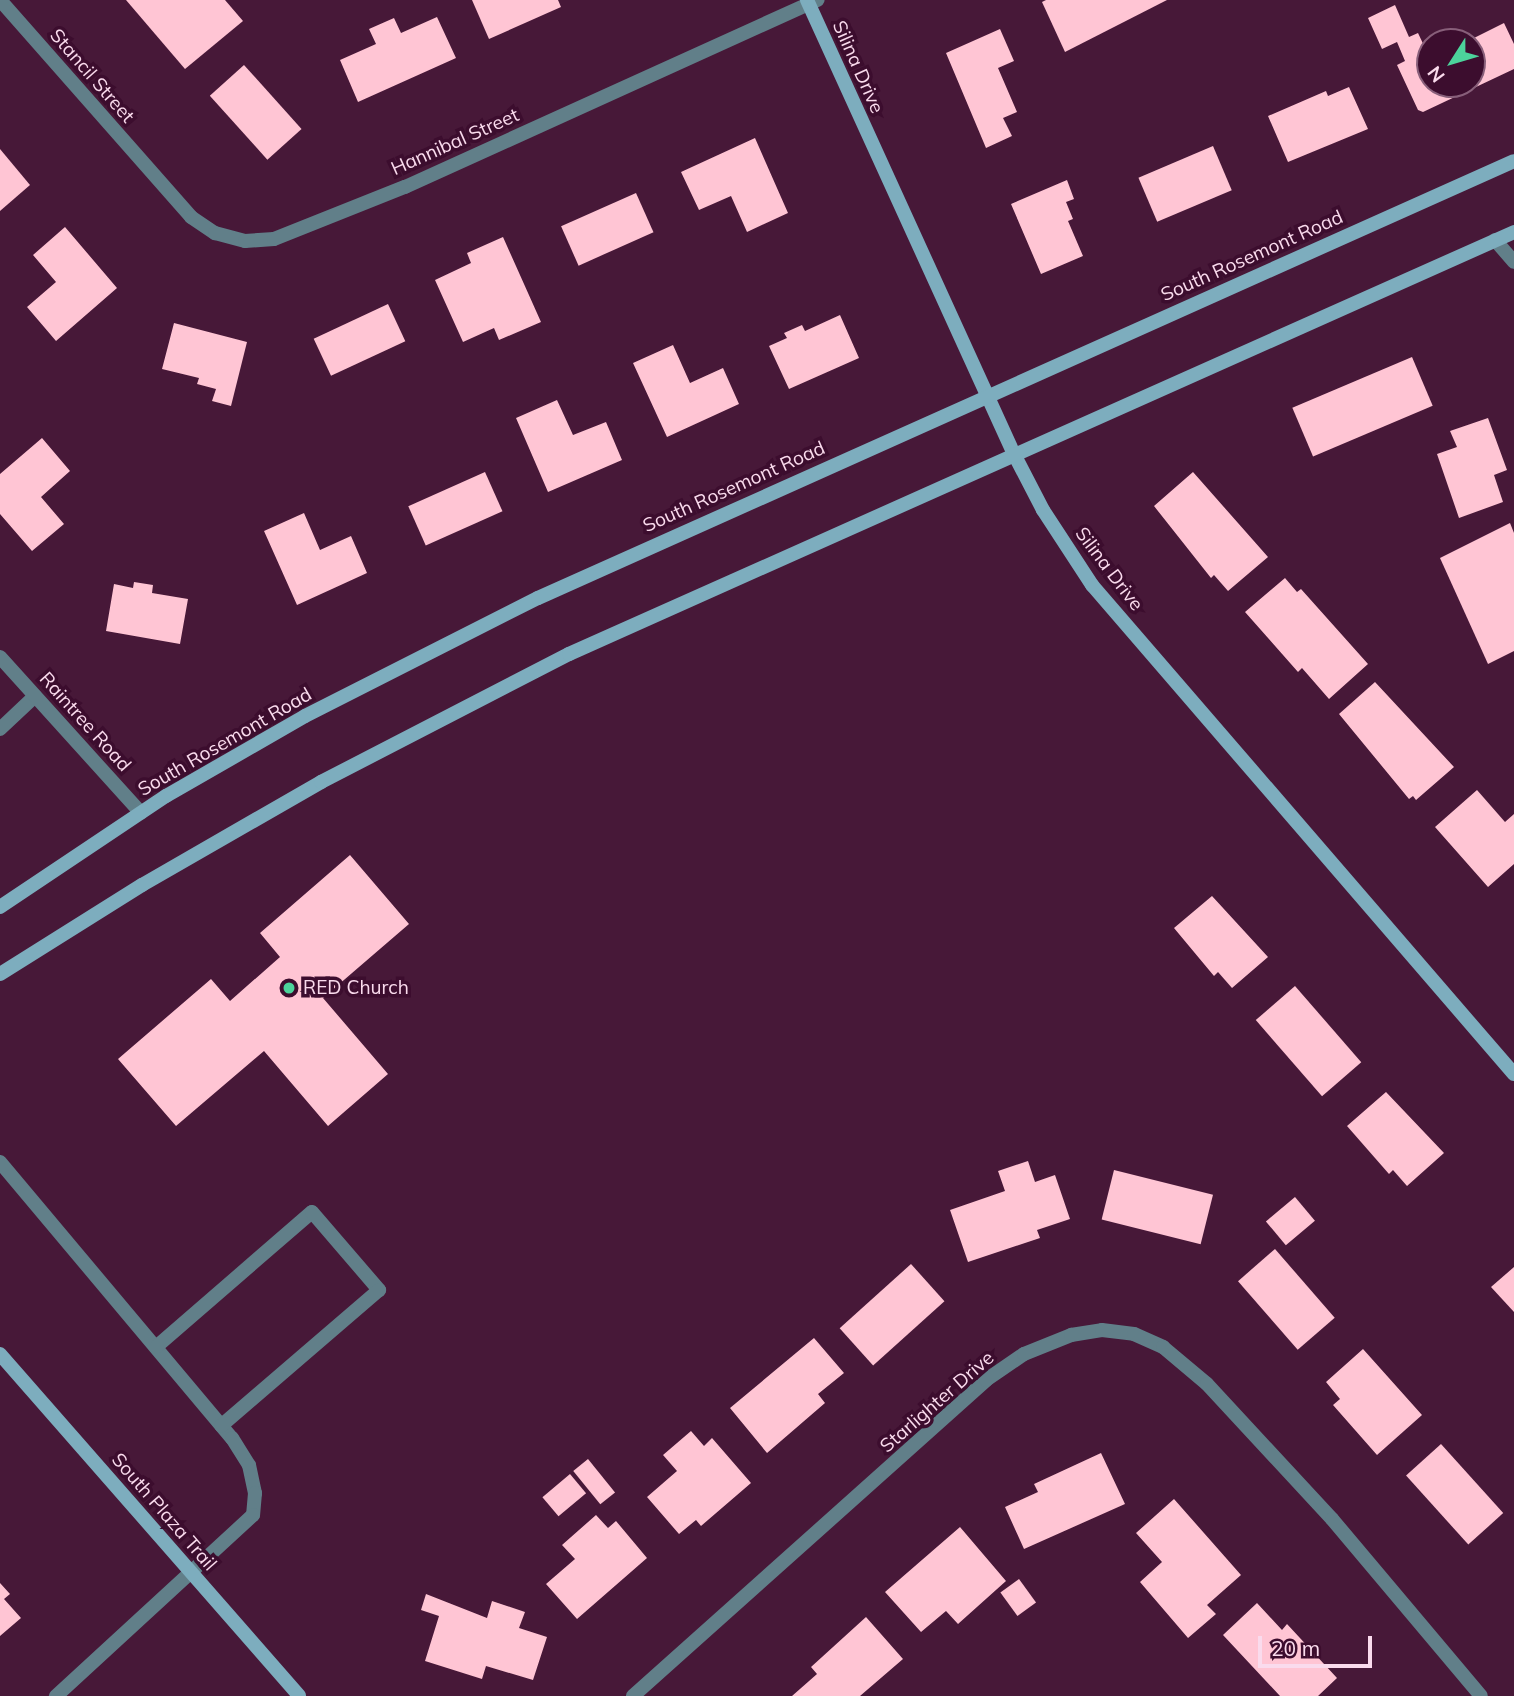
<!DOCTYPE html>
<html>
<head>
<meta charset="utf-8">
<style>
	body { margin:0 }
	#map { position:relative; width:1514px; height:1696px; overflow:hidden; background:#471838; font-family:Mulish,sans-serif }
	div>[style] { position:absolute }
	[style*='--x'] { left:calc(var(--x)*1px); top:calc(var(--y)*1px); width:calc(var(--w)*1px); rotate:calc(var(--a)*1deg) }
	.building>* { inset:0; background:#ffc5d4; transform-origin:0 0 }
	.lane>* { height:14px; margin:-7px; padding:0 7px; transform-origin:7px; border-radius:7px; background:#617f89 }
	.street>* { height:14px; margin:-7px; padding:0 7px; transform-origin:7px; border-radius:7px; background:#617f89 }
	.secondary>* { height:14px; margin:-7px; padding:0 7px; transform-origin:7px; border-radius:7px; background:#7dadbe }
	.dots>* { width:19px; height:19px; translate:-50% -50%; box-sizing:border-box; border:4px solid #3c0d2e; border-radius:50% }
	span { translate:-50% -50%; white-space:nowrap; text-align:center; line-height:1.15; -webkit-text-stroke:7px #3c0d2e; paint-order:stroke }
	.street-label { font-size:19px; color:#fadbed }
	.poi-label { font-size:19px; color:#fadbed }
	.left { translate:0 -50%; text-align:left }
	.north { position:absolute; left:1416px; top:28px; width:70px; height:70px; box-sizing:border-box; background:#3c0d2e; border:2px solid #885f7a; border-radius:50%; rotate:233deg; font-size:19px; font-weight:700; line-height:28px; text-align:center; color:#fadbed }
	.north::after { content:''; display:block; margin:auto; width:24px; height:32px; background:#4cd39b; clip-path:polygon(50% 0,100% 100%,50% 72%,0 100%) }
	.scale { position:absolute; left:1258px; top:1636px; width:114px; height:32px; box-sizing:border-box; border:4px solid #fadbed; border-top:0; padding-left:9px; font-size:21px; line-height:24px; white-space:nowrap; color:#fadbed; -webkit-text-stroke:5px #3c0d2e; paint-order:stroke }
</style>
</head>
<body>
<div id="map">
	<div class="building">
		<i style="clip-path:polygon(126px 0,225px 0,243px 21px,185px 69px)"></i>
		<i style="clip-path:polygon(472px 0,558px 0,561px 7px,489px 39px)"></i>
		<i style="clip-path:polygon(1167px 0,1065px 52px,1042px 2px,1046px 0)"></i>
		<i style="clip-path:polygon(1395px 5px,1409px 37px,1418px 33px,1427px 52px,1430px 50px,1430px 84px,1472px 84px,1472px 42px,1448px 42px,1465px 34px,1468px 41px,1504px 23px,1514px 44px,1514px 69px,1423px 112px,1418px 110px,1397px 65px,1405px 61px,1397px 42px,1382px 49px,1368px 18px)"></i>
		<i style="clip-path:polygon(437px 17px,456px 58px,358px 102px,340px 60px,376px 44px,369px 29px,394px 18px,401px 33px)"></i>
		<i style="clip-path:polygon(1000px 29px,1014px 61px,998px 68px,1017px 112px,1003px 118px,1012px 136px,986px 148px,946px 53px)"></i>
		<i style="left:244px;top:65px;width:86px;height:46px;rotate:48deg"></i>
		<i style="clip-path:polygon(1349px 87px,1368px 129px,1288px 162px,1268px 116px,1326px 91px,1328px 96px)"></i>
		<i style="clip-path:polygon(755px 138px,788px 213px,747px 232px,731px 196px,699px 210px,681px 172px)"></i>
		<i style="left:1213px;top:146px;width:48px;height:81px;rotate:67deg"></i>
		<i style="clip-path:polygon(0 149px,30px 185px,0 211px)"></i>
		<i style="clip-path:polygon(1067px 180px,1074px 199px,1066px 202px,1073px 219px,1068px 221px,1083px 256px,1041px 274px,1011px 204px)"></i>
		<i style="left:636px;top:193px;width:43px;height:82px;rotate:66deg"></i>
		<i style="clip-path:polygon(65px 227px,117px 288px,56px 341px,27px 307px,56px 282px,33px 255px)"></i>
		<i style="clip-path:polygon(503px 237px,541px 322px,499px 340px,494px 328px,463px 342px,435px 280px,471px 263px,467px 253px)"></i>
		<i style="left:388px;top:304px;width:41px;height:82px;rotate:65deg"></i>
		<i style="clip-path:polygon(840px 315px,859px 358px,789px 389px,769px 346px,787px 338px,784px 333px,802px 325px,805px 331px)"></i>
		<i style="clip-path:polygon(174px 323px,247px 342px,231px 406px,212px 401px,216px 389px,197px 384px,199px 378px,162px 369px)"></i>
		<i style="clip-path:polygon(673px 345px,690px 383px,723px 368px,739px 404px,667px 437px,633px 363px)"></i>
		<i style="left:1412px;top:357px;width:53px;height:130px;rotate:67deg"></i>
		<i style="clip-path:polygon(557px 400px,573px 435px,606px 422px,622px 460px,548px 492px,516px 418px)"></i>
		<i style="clip-path:polygon(1488px 418px,1507px 470px,1494px 475px,1503px 502px,1459px 518px,1437px 454px,1457px 447px,1450px 431px)"></i>
		<i style="clip-path:polygon(42px 438px,70px 471px,41px 497px,64px 524px,32px 551px,0 514px,0 474px)"></i>
		<i style="left:485px;top:472px;width:43px;height:84px;rotate:66deg"></i>
		<i style="clip-path:polygon(1193px 472px,1268px 557px,1228px 591px,1214px 575px,1211px 578px,1154px 506px)"></i>
		<i style="clip-path:polygon(304px 513px,320px 550px,351px 536px,367px 573px,297px 605px,264px 531px)"></i>
		<i style="clip-path:polygon(1510px 523px,1514px 533px,1514px 651px,1488px 664px,1440px 558px)"></i>
		<i style="clip-path:polygon(1285px 578px,1297px 592px,1301px 589px,1368px 664px,1329px 699px,1302px 668px,1298px 672px,1245px 612px)"></i>
		<i style="clip-path:polygon(134px 582px,153px 585px,152px 593px,188px 599px,180px 644px,106px 631px,114px 584px,133px 588px)"></i>
		<i style="clip-path:polygon(1375px 682px,1454px 767px,1416px 800px,1413px 796px,1409px 799px,1339px 714px)"></i>
		<i style="clip-path:polygon(1477px 790px,1505px 822px,1514px 814px,1514px 864px,1488px 887px,1435px 827px)"></i>
		<i style="clip-path:polygon(350px 855px,409px 924px,323px 998px,388px 1074px,328px 1126px,264px 1051px,176px 1126px,118px 1059px,211px 979px,230px 1001px,280px 957px,260px 933px)"></i>
		<i style="clip-path:polygon(1212px 896px,1268px 957px,1232px 988px,1218px 972px,1214px 976px,1174px 928px)"></i>
		<i style="left:1295px;top:986px;width:101px;height:52px;rotate:49deg"></i>
		<i style="clip-path:polygon(1386px 1092px,1444px 1153px,1407px 1186px,1393px 1170px,1389px 1174px,1347px 1126px)"></i>
		<i style="clip-path:polygon(1028px 1161px,1035px 1182px,1055px 1175px,1070px 1219px,1037px 1230px,1040px 1238px,968px 1262px,950px 1210px,1005px 1191px,998px 1171px)"></i>
		<i style="left:1114px;top:1170px;width:102px;height:51px;rotate:14deg"></i>
		<i style="left:1295px;top:1197px;width:31px;height:38px;rotate:50deg"></i>
		<i style="left:1275px;top:1249px;width:91px;height:49px;rotate:49deg"></i>
		<i style="left:911px;top:1264px;width:50px;height:96px;rotate:48deg"></i>
		<i style="clip-path:polygon(1514px 1267px,1514px 1312px,1491px 1287px)"></i>
		<i style="clip-path:polygon(814px 1338px,844px 1373px,818px 1394px,825px 1403px,767px 1453px,730px 1408px)"></i>
		<i style="clip-path:polygon(1363px 1349px,1422px 1415px,1377px 1455px,1333px 1405px,1340px 1399px,1326px 1382px)"></i>
		<i style="clip-path:polygon(691px 1431px,704px 1446px,712px 1438px,751px 1483px,701px 1526px,696px 1520px,679px 1534px,647px 1497px,677px 1471px,663px 1455px)"></i>
		<i style="left:1441px;top:1444px;width:93px;height:47px;rotate:48deg"></i>
		<i style="clip-path:polygon(1101px 1453px,1125px 1504px,1024px 1549px,1005px 1507px,1038px 1492px,1034px 1484px)"></i>
		<i style="left:588px;top:1459px;width:43px;height:19px;rotate:51deg"></i>
		<i style="left:570px;top:1474px;width:25px;height:36px;rotate:50deg"></i>
		<i style="clip-path:polygon(1174px 1499px,1241px 1575px,1207px 1605px,1216px 1614px,1188px 1638px,1140px 1582px,1162px 1562px,1136px 1533px)"></i>
		<i style="clip-path:polygon(596px 1515px,608px 1528px,616px 1521px,647px 1558px,577px 1619px,546px 1584px,575px 1559px,562px 1545px)"></i>
		<i style="clip-path:polygon(960px 1527px,1006px 1581px,958px 1624px,946px 1611px,921px 1632px,885px 1592px)"></i>
		<i style="left:1019px;top:1579px;width:29px;height:23px;rotate:54deg"></i>
		<i style="clip-path:polygon(0 1583px,10px 1594px,4px 1599px,21px 1618px,0 1636px)"></i>
		<i style="clip-path:polygon(426px 1594px,487px 1618px,492px 1601px,525px 1612px,519px 1628px,547px 1637px,533px 1680px,486px 1666px,482px 1679px,425px 1661px,439px 1616px,421px 1610px)"></i>
		<i style="clip-path:polygon(1257px 1603px,1282px 1630px,1287px 1624px,1337px 1678px,1318px 1696px,1280px 1696px,1223px 1635px)"></i>
		<i style="clip-path:polygon(866px 1617px,903px 1659px,860px 1696px,792px 1696px,817px 1674px,811px 1667px)"></i>
	</div>
	<div class="lane">
		<i style="--x:0;--y:729;--w:48;--a:-43.3"></i>
		<i style="--x:0;--y:1162;--w:361;--a:50"></i>
		<i style="--x:232;--y:1438;--w:32;--a:58"></i>
		<i style="--x:249;--y:1465;--w:29;--a:78"></i>
		<i style="--x:255;--y:1493;--w:22;--a:95"></i>
		<i style="--x:253;--y:1515;--w:268;--a:137.4"></i>
		<i style="--x:156;--y:1347;--w:206;--a:-40.9"></i>
		<i style="--x:312;--y:1212;--w:103;--a:49.3"></i>
		<i style="--x:379;--y:1290;--w:208;--a:139.3"></i>
	</div>
	<div class="street">
		<i style="--x:0;--y:0;--w:289;--a:48.6"></i>
		<i style="--x:191;--y:217;--w:29;--a:34"></i>
		<i style="--x:215;--y:233;--w:31;--a:15"></i>
		<i style="--x:245;--y:241;--w:29;--a:-4"></i>
		<i style="--x:274;--y:239;--w:141;--a:-21.7"></i>
		<i style="--x:405;--y:187;--w:453;--a:-24.4"></i>
		<i style="--x:1495;--y:240;--w:29;--a:49"></i>
		<i style="--x:0;--y:657;--w:210;--a:47.9"></i>
		<i style="--x:633;--y:1696;--w:474;--a:-41.8"></i>
		<i style="--x:986;--y:1380;--w:46;--a:-34.4"></i>
		<i style="--x:1024;--y:1354;--w:51;--a:-22"></i>
		<i style="--x:1071;--y:1335;--w:31;--a:-9"></i>
		<i style="--x:1102;--y:1330;--w:32;--a:7"></i>
		<i style="--x:1134;--y:1334;--w:32;--a:24"></i>
		<i style="--x:1163;--y:1347;--w:57;--a:40.1"></i>
		<i style="--x:1207;--y:1384;--w:184;--a:47.2"></i>
		<i style="--x:1332;--y:1519;--w:231;--a:49.9"></i>
	</div>
	<div class="secondary">
		<i style="--x:807;--y:0;--w:499;--a:65.5"></i>
		<i style="--x:1014;--y:454;--w:63;--a:62.6"></i>
		<i style="--x:1043;--y:510;--w:90;--a:56.8"></i>
		<i style="--x:1092;--y:585;--w:646;--a:49.21"></i>
		<i style="--x:0;--y:907;--w:200;--a:-33.8"></i>
		<i style="--x:166;--y:796;--w:160;--a:-29.9"></i>
		<i style="--x:305;--y:716;--w:261;--a:-26.9"></i>
		<i style="--x:538;--y:598;--w:1069;--a:-24.12"></i>
		<i style="--x:0;--y:974;--w:168;--a:-32.1"></i>
		<i style="--x:142;--y:885;--w:207;--a:-29.9"></i>
		<i style="--x:321;--y:782;--w:279;--a:-27.3"></i>
		<i style="--x:569;--y:654;--w:1035;--a:-24.06"></i>
		<i style="--x:0;--y:1354;--w:454;--a:48.8"></i>
	</div>
	<div class="dots">
		<i style="left:289px;top:988px;background:#4cd39b"></i>
	</div>
	<div class="street-label">
		<span style="left:858px;top:67px;rotate:66deg">Silina Drive</span>
		<span style="left:92px;top:76px;rotate:49deg">Stancil Street</span>
		<span style="left:455px;top:142px;rotate:-24deg">Hannibal Street</span>
		<span style="left:1252px;top:256px;rotate:-24deg">South Rosemont Road</span>
		<span style="left:734px;top:487px;rotate:-24deg">South Rosemont Road</span>
		<span style="left:1109px;top:569px;rotate:53deg">Silina Drive</span>
		<span style="left:85px;top:722px;rotate:48deg">Raintree Road</span>
		<span style="left:225px;top:742px;rotate:-30deg">South Rosemont Road</span>
		<span style="left:937px;top:1402px;rotate:-41deg">Starlighter Drive</span>
		<span style="left:164px;top:1512px;rotate:49deg">South Plaza Trail</span>
	</div>
	<div class="poi-label">
		<span class="left" style="left:303px;top:988px">RED Church</span>
	</div>
	<div class="north">N</div>
	<div class="scale">20 m</div>
</div>
</body>
</html>
